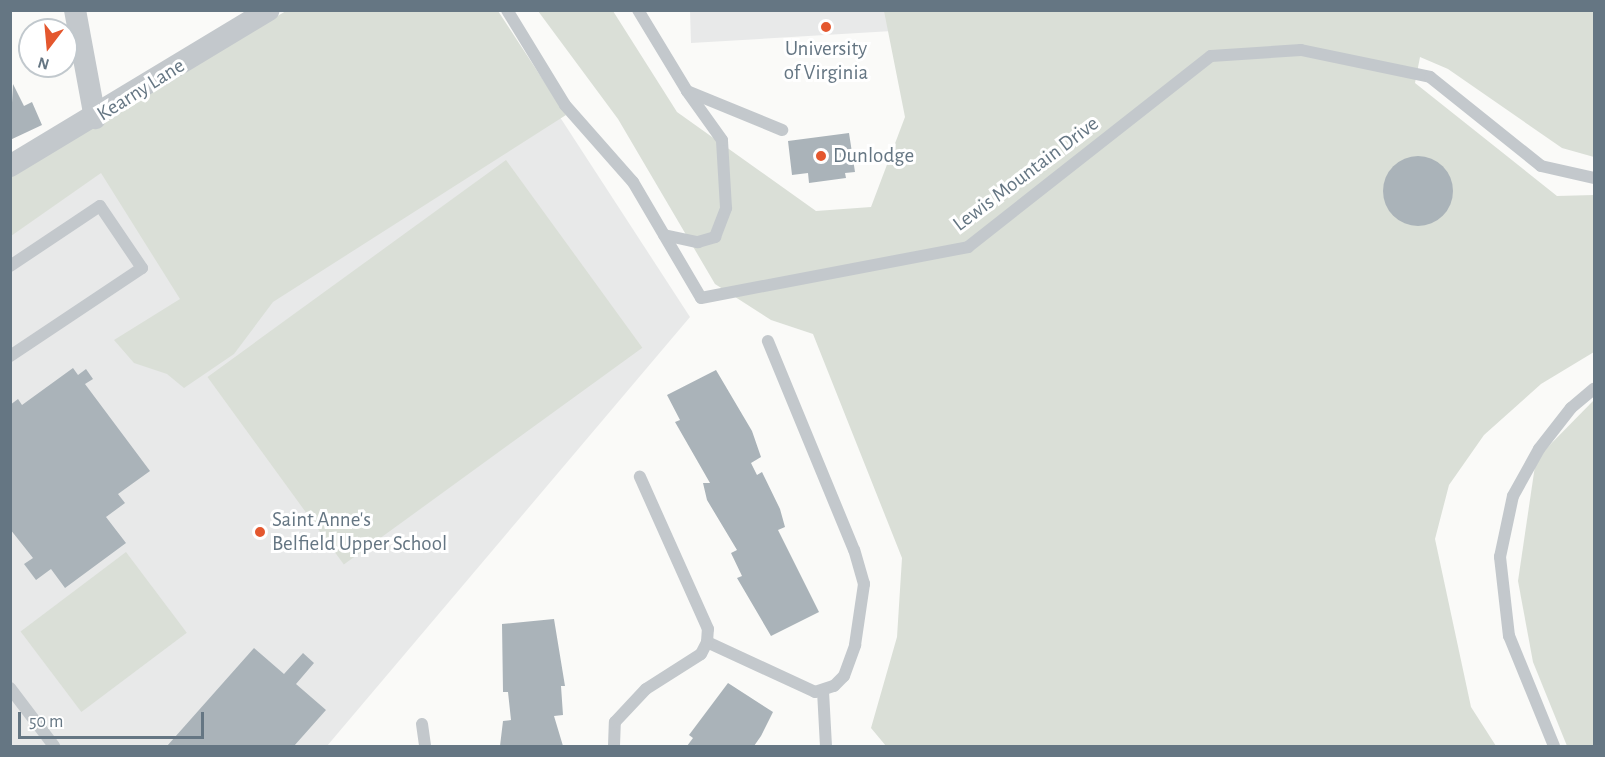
<!DOCTYPE html>
<html>
<head>
<meta charset="utf-8">
<style>
	body { margin:0 }
	#map { position:relative; width:1605px; height:757px; overflow:hidden; background:#fafaf8; font-family:"Alegreya Sans",sans-serif }
	div>[style] { position:absolute }
	[style*='--x'] { left:calc(var(--x)*1px); top:calc(var(--y)*1px); width:calc(var(--w)*1px); rotate:calc(var(--a)*1deg) }
	.built>* { inset:0; background:#e8e9e9 }
	.green>* { inset:0; background:#dadfd7; transform-origin:0 0 }
	.building>* { inset:0; background:#aab3b9 }
	.round { border-radius:50% }
	.service>* { height:12px; margin:-6px; padding:0 6px; transform-origin:6px; border-radius:6px; background:#c3c8cc }
	.minor>* { height:22px; margin:-11px; padding:0 11px; transform-origin:11px; border-radius:11px; background:#c3c8cc }
	.dots>* { width:16px; height:16px; translate:-50% -50%; box-sizing:border-box; border:3px solid #fff; border-radius:50% }
	span { translate:-50% -50%; white-space:nowrap; text-align:center; line-height:1.15; -webkit-text-stroke:6px #fff; paint-order:stroke }
	.poi-label { font-size:21px; color:#657683 }
	.left { translate:0 -50%; text-align:left }
	.street-label { font-size:21px; color:#657683 }
	.frame { position:absolute; inset:0; border:12px solid #657683; pointer-events:none }
	.north { position:absolute; left:18px; top:18px; width:60px; height:60px; box-sizing:border-box; background:#fff; border:2px solid #c1c8cd; border-radius:50%; rotate:196deg; font-size:16px; font-weight:700; line-height:24px; text-align:center; color:#657683 }
	.north::after { content:''; display:block; margin:auto; width:21px; height:27px; background:#e4572e; clip-path:polygon(50% 0,100% 100%,50% 72%,0 100%) }
	.scale { position:absolute; left:18px; top:712px; width:186px; height:27px; box-sizing:border-box; border:3px solid #657683; border-top:0; padding-left:8px; font-size:18px; line-height:21px; white-space:nowrap; color:#657683; -webkit-text-stroke:4px #fff; paint-order:stroke }
</style>
</head>
<body>
<div id="map">
	<div class="built">
		<i style="clip-path:polygon(690px 10px,1230px 11px,691px 43px)"></i>
		<i style="clip-path:polygon(491px 11px,690px 317px,327px 746px,11px 746px,10px 195px)"></i>
	</div>
	<div class="green">
		<i style="clip-path:polygon(286px 11px,498px 11px,566px 115px,273px 302px,234px 354px,184px 388px,167px 374px,134px 363px,114px 340px,180px 299px,101px 173px,11px 236px,10px 172px)"></i>
		<i style="clip-path:polygon(538px 11px,613px 11px,677px 112px,816px 211px,871px 207px,905px 117px,884px 11px,1594px 11px,1594px 157px,1562px 148px,1448px 69px,1420px 57px,1415px 83px,1557px 196px,1594px 195px,1594px 352px,1541px 384px,1484px 435px,1449px 485px,1435px 539px,1471px 707px,1496px 746px,886px 746px,871px 728px,897px 637px,902px 558px,813px 334px,771px 320px,715px 284px,618px 119px)"></i>
		<i style="left:506px;top:160px;width:232px;height:369px;rotate:54deg"></i>
		<i style="clip-path:polygon(1594px 400px,1594px 746px,1567px 746px,1533px 662px,1518px 581px,1536px 459px)"></i>
		<i style="left:126px;top:552px;width:101px;height:132px;rotate:53deg"></i>
	</div>
	<div class="building">
		<i style="clip-path:polygon(13px 84px,24px 106px,32px 102px,42px 125px,10px 140px)"></i>
		<i style="clip-path:polygon(849px 133px,855px 172px,845px 173px,846px 178px,809px 183px,808px 173px,792px 175px,788px 141px)"></i>
		<i class="round" style="left:1383px;top:156px;width:70px;height:70px"></i>
		<i style="clip-path:polygon(73px 368px,78px 375px,86px 369px,93px 379px,85px 384px,150px 471px,118px 494px,125px 503px,106px 517px,126px 543px,65px 588px,51px 569px,36px 580px,24px 564px,33px 558px,10px 529px,10px 405px,18px 399px,22px 405px)"></i>
		<i style="clip-path:polygon(716px 370px,752px 431px,761px 457px,751px 463px,757px 475px,762px 472px,780px 509px,785px 527px,778px 530px,819px 612px,771px 636px,737px 578px,742px 576px,731px 553px,737px 550px,707px 500px,703px 483px,710px 483px,675px 422px,680px 420px,667px 395px)"></i>
		<i style="clip-path:polygon(554px 619px,565px 686px,561px 686px,563px 715px,554px 716px,563px 746px,500px 746px,503px 721px,511px 720px,508px 692px,503px 692px,502px 624px)"></i>
		<i style="clip-path:polygon(254px 648px,284px 674px,303px 653px,314px 663px,296px 684px,326px 710px,294px 746px,167px 746px)"></i>
		<i style="clip-path:polygon(728px 683px,773px 712px,761px 736px,754px 746px,687px 746px,693px 738px,689px 735px)"></i>
	</div>
	<div class="service">
		<i style="--x:507;--y:10;--w:111;--a:58.6"></i>
		<i style="--x:565;--y:105;--w:103;--a:48.6"></i>
		<i style="--x:633;--y:182;--w:134;--a:59.6"></i>
		<i style="--x:701;--y:298;--w:272;--a:-10.8"></i>
		<i style="--x:968;--y:247;--w:309;--a:-38.2"></i>
		<i style="--x:1211;--y:56;--w:90;--a:-3.8"></i>
		<i style="--x:1301;--y:50;--w:132;--a:11.8"></i>
		<i style="--x:1430;--y:77;--w:142;--a:38.7"></i>
		<i style="--x:1541;--y:166;--w:54;--a:12.8"></i>
		<i style="--x:638;--y:10;--w:95;--a:58.8"></i>
		<i style="--x:687;--y:91;--w:103;--a:22.3"></i>
		<i style="--x:664;--y:235;--w:35;--a:12"></i>
		<i style="--x:698;--y:242;--w:18;--a:-16"></i>
		<i style="--x:715;--y:237;--w:31;--a:-69"></i>
		<i style="--x:726;--y:208;--w:68;--a:-93.4"></i>
		<i style="--x:722;--y:140;--w:60;--a:-125.5"></i>
		<i style="--x:10;--y:266;--w:108;--a:-33.7"></i>
		<i style="--x:100;--y:206;--w:75;--a:55.9"></i>
		<i style="--x:142;--y:268;--w:159;--a:146.3"></i>
		<i style="--x:707;--y:642;--w:119;--a:24.8"></i>
		<i style="--x:815;--y:692;--w:20;--a:-18"></i>
		<i style="--x:834;--y:686;--w:14;--a:-45"></i>
		<i style="--x:844;--y:676;--w:33;--a:-70"></i>
		<i style="--x:855;--y:645;--w:62;--a:-81.6"></i>
		<i style="--x:864;--y:584;--w:35;--a:-106"></i>
		<i style="--x:854;--y:550;--w:226;--a:-112.4"></i>
		<i style="--x:10;--y:688;--w:73;--a:52.8"></i>
		<i style="--x:823;--y:691;--w:55;--a:86.9"></i>
		<i style="--x:422;--y:724;--w:22;--a:82"></i>
		<i style="--x:614;--y:746;--w:24;--a:-88"></i>
		<i style="--x:615;--y:722;--w:45;--a:-46.8"></i>
		<i style="--x:646;--y:689;--w:65;--a:-32.5"></i>
		<i style="--x:701;--y:654;--w:13;--a:-63"></i>
		<i style="--x:707;--y:642;--w:13;--a:-86"></i>
		<i style="--x:708;--y:629;--w:167;--a:-114.1"></i>
		<i style="--x:1554;--y:746;--w:119;--a:-112.2"></i>
		<i style="--x:1509;--y:636;--w:80;--a:-96.5"></i>
		<i style="--x:1500;--y:557;--w:62;--a:-78"></i>
		<i style="--x:1513;--y:496;--w:54;--a:-61"></i>
		<i style="--x:1539;--y:449;--w:52;--a:-52"></i>
		<i style="--x:1571;--y:408;--w:30;--a:-40"></i>
	</div>
	<div class="minor">
		<i style="--x:75;--y:10;--w:110;--a:79.5"></i>
		<i style="--x:10;--y:166;--w:302;--a:-31.1"></i>
	</div>
	<div class="dots">
		<i style="left:826px;top:27px;background:#e4572e"></i>
		<i style="left:821px;top:156px;background:#e4572e"></i>
		<i style="left:260px;top:532px;background:#e4572e"></i>
	</div>
	<div class="poi-label">
		<span style="left:826px;top:61px">University<br>of Virginia</span>
		<span class="left" style="left:833px;top:156px">Dunlodge</span>
		<span class="left" style="left:272px;top:532px">Saint Anne's<br>Belfield Upper School</span>
	</div>
	<div class="street-label">
		<span style="left:141px;top:90px;rotate:-32deg">Kearny Lane</span>
		<span style="left:1026px;top:174px;rotate:-37deg">Lewis Mountain Drive</span>
	</div>
	<div class="frame"></div>
	<div class="north">N</div>
	<div class="scale">50 m</div>
</div>
</body>
</html>
